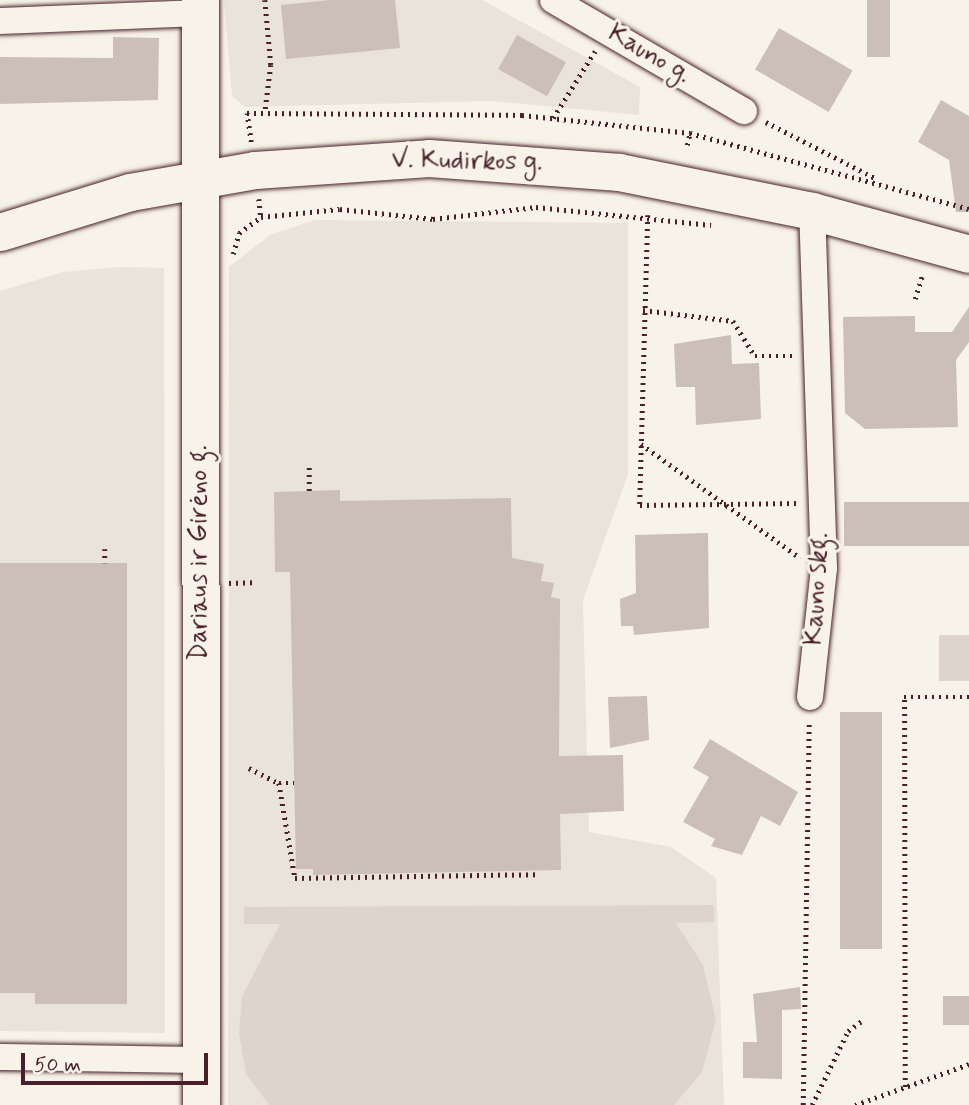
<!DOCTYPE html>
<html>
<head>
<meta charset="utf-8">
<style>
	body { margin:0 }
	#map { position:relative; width:969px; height:1105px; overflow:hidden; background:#f7f3e8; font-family:Mynerve,sans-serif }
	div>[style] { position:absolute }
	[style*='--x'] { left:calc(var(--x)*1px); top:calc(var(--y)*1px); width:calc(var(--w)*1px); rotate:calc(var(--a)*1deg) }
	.built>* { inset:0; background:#eae3da }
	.green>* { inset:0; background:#ded4cc; transform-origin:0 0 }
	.building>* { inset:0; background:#ccbfb9; transform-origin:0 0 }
	.path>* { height:4.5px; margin-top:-2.25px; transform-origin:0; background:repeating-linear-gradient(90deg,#4a1f2b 0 2px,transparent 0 7px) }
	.roads { filter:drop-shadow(0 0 2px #4a1f2b) drop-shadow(0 0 2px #4a1f2b) }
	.street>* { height:26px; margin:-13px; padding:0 13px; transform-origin:13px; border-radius:13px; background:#f7f3e8 }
	.secondary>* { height:37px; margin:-18.5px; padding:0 18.5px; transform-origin:18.5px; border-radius:18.5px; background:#f7f3e8 }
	span { translate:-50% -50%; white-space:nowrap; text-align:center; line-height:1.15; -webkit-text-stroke:6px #f7f3e8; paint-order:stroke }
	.street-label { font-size:26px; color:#4a1f2b }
	.scale { position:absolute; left:21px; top:1053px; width:187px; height:32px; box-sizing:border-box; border:4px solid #4a1f2b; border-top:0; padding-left:9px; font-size:21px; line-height:24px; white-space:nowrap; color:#4a1f2b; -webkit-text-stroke:5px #f7f3e8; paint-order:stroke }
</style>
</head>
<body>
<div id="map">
	<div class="built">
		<i style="clip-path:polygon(224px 0,482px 0,640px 87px,639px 115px,492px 101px,245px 107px,232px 96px)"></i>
		<i style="clip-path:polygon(315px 220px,628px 223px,628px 474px,583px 600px,589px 832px,671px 847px,716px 878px,724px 1105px,228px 1105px,229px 267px,270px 235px)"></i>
		<i style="clip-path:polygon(121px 267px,164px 268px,165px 1033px,0 1031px,0 291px,63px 272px)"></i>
	</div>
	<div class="green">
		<i style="left:969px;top:635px;width:46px;height:30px;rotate:90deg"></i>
		<i style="clip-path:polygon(714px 905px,714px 922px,676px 923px,703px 965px,716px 1020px,702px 1072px,674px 1105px,269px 1105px,246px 1074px,239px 1033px,242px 996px,280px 924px,244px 924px,244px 907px)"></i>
	</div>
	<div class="building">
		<i style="clip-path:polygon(330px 0,395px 0,400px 48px,286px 59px,281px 5px)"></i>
		<i style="left:867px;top:0;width:23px;height:57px"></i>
		<i style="left:779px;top:28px;width:85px;height:48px;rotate:30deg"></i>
		<i style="left:517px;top:35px;width:56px;height:39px;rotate:29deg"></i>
		<i style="clip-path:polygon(113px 37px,159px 38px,158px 100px,0 104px,0 57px,113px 58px)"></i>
		<i style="clip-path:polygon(941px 100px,969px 116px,969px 212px,956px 212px,949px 160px,918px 142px)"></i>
		<i style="clip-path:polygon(969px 307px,969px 342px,956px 360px,958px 427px,865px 429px,845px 413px,843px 317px,915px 316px,915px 332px,952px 332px)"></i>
		<i style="clip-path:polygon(731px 335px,732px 364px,759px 363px,761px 419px,696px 425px,695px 387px,676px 387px,674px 344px)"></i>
		<i style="clip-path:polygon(340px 490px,340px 501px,511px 498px,512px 558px,544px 564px,541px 581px,554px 583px,551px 597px,560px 599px,559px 756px,623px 755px,624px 811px,560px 814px,561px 870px,313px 875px,313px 869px,296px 869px,290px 572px,275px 572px,274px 492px)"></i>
		<i style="left:969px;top:502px;width:44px;height:125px;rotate:90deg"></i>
		<i style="clip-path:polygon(708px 533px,709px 628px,634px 635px,633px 626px,621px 626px,620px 599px,636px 593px,635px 535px)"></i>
		<i style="clip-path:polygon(0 563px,127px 563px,127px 1004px,35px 1004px,35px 993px,0 993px)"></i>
		<i style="clip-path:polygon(647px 696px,649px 740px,610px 748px,608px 697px)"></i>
		<i style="left:840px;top:712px;width:42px;height:237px"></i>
		<i style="clip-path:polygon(710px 739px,798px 792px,780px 826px,761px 816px,742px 855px,711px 846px,715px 839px,683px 822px,709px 777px,693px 768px)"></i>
		<i style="clip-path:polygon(800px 987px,801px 1009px,782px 1010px,782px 1079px,743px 1078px,743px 1042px,757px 1042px,753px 994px)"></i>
		<i style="left:943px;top:996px;width:26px;height:29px"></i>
	</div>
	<div class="path">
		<i style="--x:265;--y:0;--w:65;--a:84.7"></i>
		<i style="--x:271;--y:65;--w:48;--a:97.1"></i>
		<i style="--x:553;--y:118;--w:79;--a:-57.9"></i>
		<i style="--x:766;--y:122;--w:125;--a:27.2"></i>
		<i style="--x:251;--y:142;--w:29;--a:-98"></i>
		<i style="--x:247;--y:113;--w:275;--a:0.4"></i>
		<i style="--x:522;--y:115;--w:169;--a:6.1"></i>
		<i style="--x:690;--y:133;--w:289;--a:15.2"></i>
		<i style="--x:687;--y:145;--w:12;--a:-76"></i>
		<i style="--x:259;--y:199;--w:18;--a:84"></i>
		<i style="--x:261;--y:217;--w:79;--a:-5.8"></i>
		<i style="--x:340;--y:209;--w:94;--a:6.1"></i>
		<i style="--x:433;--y:219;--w:104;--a:-6.6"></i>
		<i style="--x:536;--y:207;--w:176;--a:5.9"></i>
		<i style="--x:648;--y:215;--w:290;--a:91.6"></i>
		<i style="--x:640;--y:505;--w:157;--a:-0.7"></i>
		<i style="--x:233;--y:254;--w:22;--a:-74"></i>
		<i style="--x:239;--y:233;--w:27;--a:-36"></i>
		<i style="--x:915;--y:299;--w:27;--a:-73"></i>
		<i style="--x:643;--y:310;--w:91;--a:7"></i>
		<i style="--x:733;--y:321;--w:41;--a:57.8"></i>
		<i style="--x:755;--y:356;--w:37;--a:0"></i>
		<i style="--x:641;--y:444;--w:196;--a:35.6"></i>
		<i style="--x:309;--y:491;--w:24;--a:-90"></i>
		<i style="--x:105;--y:549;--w:14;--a:90"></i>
		<i style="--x:229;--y:583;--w:24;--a:-2"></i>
		<i style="--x:249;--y:768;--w:34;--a:27"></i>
		<i style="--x:279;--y:783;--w:15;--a:0"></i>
		<i style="--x:279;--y:783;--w:96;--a:80.4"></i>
		<i style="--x:295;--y:878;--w:244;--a:-0.9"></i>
		<i style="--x:905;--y:1087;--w:390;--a:-90.1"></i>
		<i style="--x:904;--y:697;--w:65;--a:0"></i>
		<i style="--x:803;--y:1105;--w:384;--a:-89.1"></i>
		<i style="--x:812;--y:1105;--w:82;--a:-64.1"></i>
		<i style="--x:848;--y:1031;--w:19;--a:-36"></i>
		<i style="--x:855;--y:1105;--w:121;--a:-19.8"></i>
	</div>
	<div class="roads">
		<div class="street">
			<i style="--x:553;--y:0;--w:221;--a:30.2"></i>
			<i style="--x:0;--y:21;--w:200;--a:-2.3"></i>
			<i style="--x:810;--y:697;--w:130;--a:-83.8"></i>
			<i style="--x:824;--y:568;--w:357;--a:-91.9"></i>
			<i style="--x:0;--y:1057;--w:201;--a:0.9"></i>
		</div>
		<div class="secondary">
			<i style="--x:200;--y:0;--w:1105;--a:89.95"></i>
			<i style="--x:0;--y:232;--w:136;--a:-17.1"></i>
			<i style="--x:130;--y:192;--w:127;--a:-10"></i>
			<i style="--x:255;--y:170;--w:174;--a:-3.9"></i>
			<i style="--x:429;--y:158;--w:191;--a:4.2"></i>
			<i style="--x:619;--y:172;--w:197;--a:11.4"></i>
			<i style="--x:812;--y:211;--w:163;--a:15.3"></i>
		</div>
	</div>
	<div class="street-label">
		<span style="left:649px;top:55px;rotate:30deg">Kauno g.</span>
		<span style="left:467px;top:162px;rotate:1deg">V. Kudirkos g.</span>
		<span style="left:200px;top:553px;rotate:-90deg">Dariaus ir Girėno g.</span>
		<span style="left:818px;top:589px;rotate:-87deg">Kauno skg.</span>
	</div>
	<div class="scale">50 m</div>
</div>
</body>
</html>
